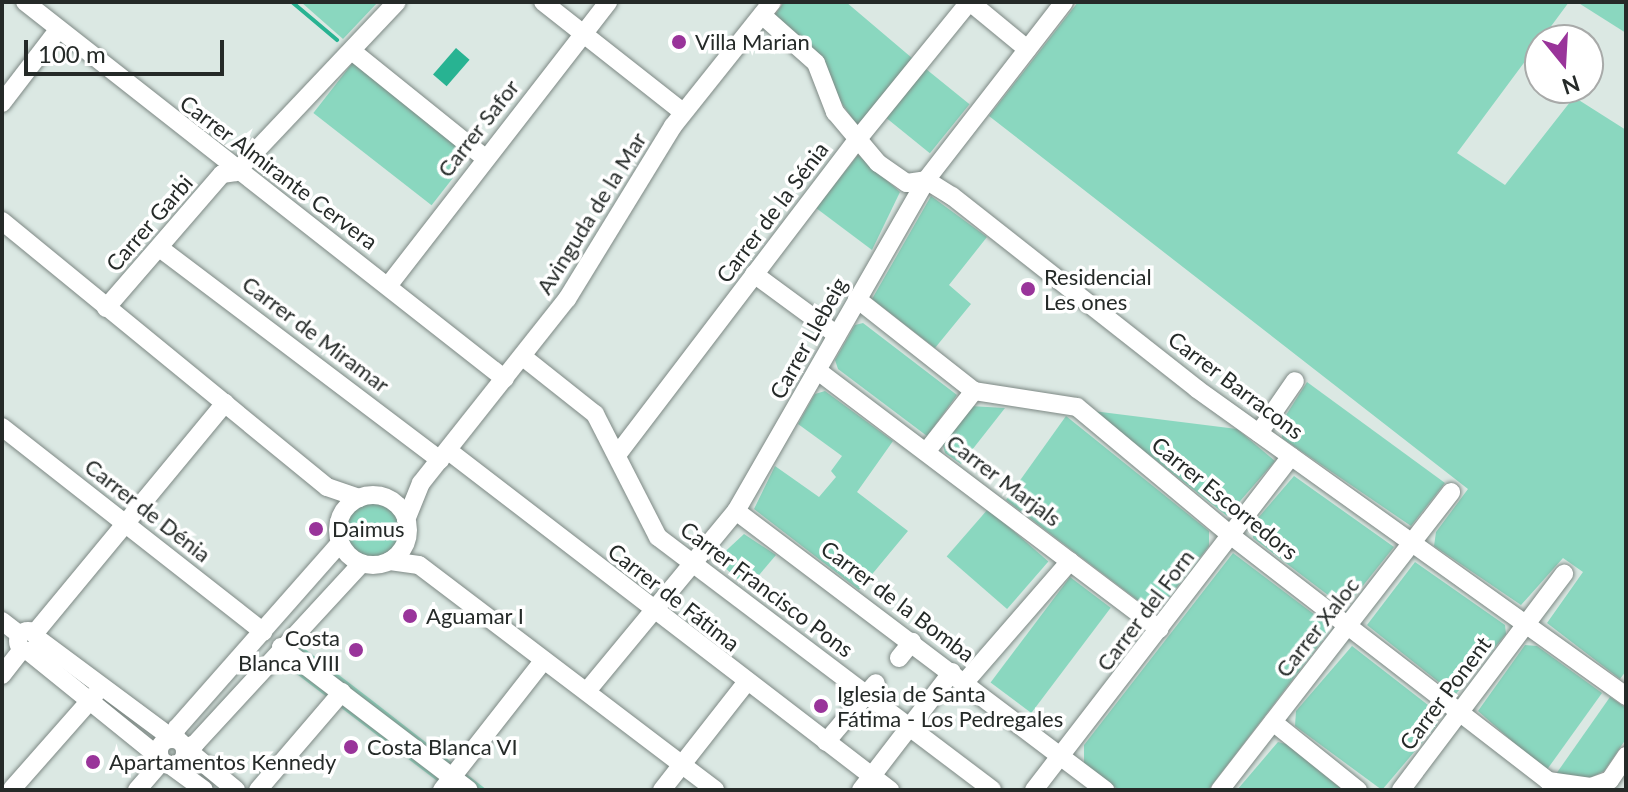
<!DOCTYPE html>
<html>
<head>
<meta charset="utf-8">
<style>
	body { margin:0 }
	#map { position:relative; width:1628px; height:792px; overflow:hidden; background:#dbe8e3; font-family:Lato,sans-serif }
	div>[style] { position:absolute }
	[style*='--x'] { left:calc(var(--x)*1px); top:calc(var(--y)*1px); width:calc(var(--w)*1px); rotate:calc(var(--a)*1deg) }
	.green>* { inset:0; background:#8ad7bf; transform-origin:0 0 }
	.round { border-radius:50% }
	.water>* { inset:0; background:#28b392; transform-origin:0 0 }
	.stream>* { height:4px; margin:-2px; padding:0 2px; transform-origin:2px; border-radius:2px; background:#28b392 }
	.roads { filter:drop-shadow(0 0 2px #7d8884) drop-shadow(0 0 2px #7d8884) }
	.minor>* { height:18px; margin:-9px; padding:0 9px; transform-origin:9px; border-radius:9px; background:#fff }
	.minor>.ring { margin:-9px; padding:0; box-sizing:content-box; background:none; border:18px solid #fff; border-radius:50% }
	.dots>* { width:22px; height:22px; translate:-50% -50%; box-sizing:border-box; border:4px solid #fff; border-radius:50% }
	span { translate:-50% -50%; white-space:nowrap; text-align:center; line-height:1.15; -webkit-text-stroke:7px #fff; paint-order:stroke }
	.poi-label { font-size:22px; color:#252a28 }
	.left { translate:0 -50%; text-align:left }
	.right { translate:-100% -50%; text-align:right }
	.street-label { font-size:22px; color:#252a28 }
	.frame { position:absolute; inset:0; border:4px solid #252a28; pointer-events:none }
	.north { position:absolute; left:1524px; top:24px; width:80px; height:80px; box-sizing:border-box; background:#fff; border:2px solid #a8aaa9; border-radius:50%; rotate:162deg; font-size:22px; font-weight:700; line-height:32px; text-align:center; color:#252a28 }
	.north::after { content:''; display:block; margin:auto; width:28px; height:36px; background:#99349a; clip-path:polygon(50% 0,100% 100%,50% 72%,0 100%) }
	.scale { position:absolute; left:24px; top:40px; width:200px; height:36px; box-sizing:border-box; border:4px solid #252a28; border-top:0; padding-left:10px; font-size:24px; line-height:28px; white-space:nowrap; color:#252a28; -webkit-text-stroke:6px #fff; paint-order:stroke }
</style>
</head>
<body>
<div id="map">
	<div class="green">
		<i style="clip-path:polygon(301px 2px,378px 2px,343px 39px)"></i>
		<i style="clip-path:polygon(784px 2px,846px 2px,912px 58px,858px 127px,839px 99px,824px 60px,775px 15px)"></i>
		<i style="clip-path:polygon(1078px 2px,1569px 2px,1457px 153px,1505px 185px,1574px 97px,1626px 130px,1626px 671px,1620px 679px,1547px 623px,1583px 572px,1563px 558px,1521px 605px,1434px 546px,1436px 532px,1468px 489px,989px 116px)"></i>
		<i style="clip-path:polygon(1577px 2px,1626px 2px,1626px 33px)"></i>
		<i style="left:354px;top:61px;width:150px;height:66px;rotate:38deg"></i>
		<i style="left:926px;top:69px;width:56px;height:63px;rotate:39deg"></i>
		<i style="clip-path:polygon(858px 155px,900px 192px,872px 250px,816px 208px)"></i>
		<i style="clip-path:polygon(931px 196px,987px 237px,949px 285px,971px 304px,935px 348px,872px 299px)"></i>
		<i style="clip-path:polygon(863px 323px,957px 395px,927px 436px,838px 369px,835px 360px,855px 325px)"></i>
		<i style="clip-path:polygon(1307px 382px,1445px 483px,1411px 526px,1282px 438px,1281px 423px)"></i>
		<i style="clip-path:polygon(825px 391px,893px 441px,857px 492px,908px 531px,859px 590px,754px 509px,775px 466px,819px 497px,836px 477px,831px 471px,842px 456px,798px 424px,815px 394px)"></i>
		<i style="clip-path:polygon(970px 406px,1005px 408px,961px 464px,945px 453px,942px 442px)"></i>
		<i style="clip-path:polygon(1093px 411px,1237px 429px,1275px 461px,1227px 516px)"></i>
		<i style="clip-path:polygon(1066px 416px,1209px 531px,1209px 546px,1159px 610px,1148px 608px,1006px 500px)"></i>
		<i style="clip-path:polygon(1294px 476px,1394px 547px,1345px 608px,1253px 538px,1252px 525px)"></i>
		<i class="round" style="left:337px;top:495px;width:70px;height:70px"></i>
		<i style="left:988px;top:509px;width:80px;height:63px;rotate:41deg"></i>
		<i style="clip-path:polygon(744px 534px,776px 555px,748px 588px,716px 560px)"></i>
		<i style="clip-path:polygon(1233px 553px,1327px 624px,1329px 632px,1208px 790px,1119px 790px,1084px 764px,1084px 745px)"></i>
		<i style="clip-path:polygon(1415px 562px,1505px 625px,1506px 634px,1455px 695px,1367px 625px)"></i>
		<i style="left:1070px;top:577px;width:51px;height:132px;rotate:37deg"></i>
		<i style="clip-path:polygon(297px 643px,369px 698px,487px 790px,449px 790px,281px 662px)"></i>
		<i style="clip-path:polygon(1525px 645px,1537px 646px,1602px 693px,1546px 771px,1478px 711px)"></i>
		<i style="clip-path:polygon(1352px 646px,1437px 712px,1437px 725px,1382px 790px,1295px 726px,1296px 711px)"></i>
		<i style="clip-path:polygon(1610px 697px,1626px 708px,1626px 739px,1604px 771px,1584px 781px,1556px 774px)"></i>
		<i style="clip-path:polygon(1278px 742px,1286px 744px,1343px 790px,1237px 790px)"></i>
	</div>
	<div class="water">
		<i style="left:456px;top:48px;width:18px;height:35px;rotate:41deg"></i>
	</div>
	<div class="stream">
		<i style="--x:292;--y:2;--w:59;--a:40.2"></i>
	</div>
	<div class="roads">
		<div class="minor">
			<i style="--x:25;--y:2;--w:610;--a:38.15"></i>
			<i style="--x:543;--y:2;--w:178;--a:38.2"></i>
			<i style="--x:970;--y:2;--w:74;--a:39.5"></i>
			<i style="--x:762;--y:15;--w:72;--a:41.6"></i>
			<i style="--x:816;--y:63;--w:53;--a:68.8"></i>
			<i style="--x:835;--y:112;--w:67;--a:49.9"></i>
			<i style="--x:878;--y:163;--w:35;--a:35"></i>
			<i style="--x:907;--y:183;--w:19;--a:-9"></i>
			<i style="--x:926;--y:180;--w:31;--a:32"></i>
			<i style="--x:952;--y:196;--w:312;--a:38.2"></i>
			<i style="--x:1197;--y:389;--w:528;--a:35.59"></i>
			<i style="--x:352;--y:51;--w:171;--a:38.8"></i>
			<i style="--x:2;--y:103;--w:92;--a:-52.5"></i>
			<i style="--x:2;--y:221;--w:420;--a:39.3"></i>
			<i style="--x:327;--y:487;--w:34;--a:19"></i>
			<i style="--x:161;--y:249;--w:350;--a:37.1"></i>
			<i style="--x:754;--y:274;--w:103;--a:36.3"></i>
			<i style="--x:388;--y:286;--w:359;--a:-52.2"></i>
			<i style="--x:857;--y:299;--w:149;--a:38.2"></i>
			<i style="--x:974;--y:391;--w:104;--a:8.8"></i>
			<i style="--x:1077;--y:407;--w:204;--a:39.8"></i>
			<i style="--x:1234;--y:538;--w:412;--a:37.7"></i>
			<i style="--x:106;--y:308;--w:177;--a:-49.1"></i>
			<i style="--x:222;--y:174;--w:14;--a:-8"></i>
			<i style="--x:236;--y:172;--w:234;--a:-46.6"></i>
			<i style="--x:523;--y:357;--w:92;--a:38.4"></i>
			<i style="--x:595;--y:414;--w:138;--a:62.9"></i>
			<i style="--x:658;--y:537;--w:419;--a:37.1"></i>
			<i style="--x:818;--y:371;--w:428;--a:37.1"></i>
			<i style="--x:2;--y:427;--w:332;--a:38.1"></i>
			<i style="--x:1259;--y:433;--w:63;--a:-55.3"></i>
			<i style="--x:450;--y:452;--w:555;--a:37.53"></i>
			<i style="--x:926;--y:452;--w:78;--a:-51.8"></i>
			<i style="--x:617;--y:455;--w:396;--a:-52.7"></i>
			<i style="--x:857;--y:140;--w:178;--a:-50.9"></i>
			<i class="ring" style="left:338px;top:495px;width:52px;height:52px"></i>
			<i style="--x:736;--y:511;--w:463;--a:37.1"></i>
			<i style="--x:406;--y:520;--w:40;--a:-68"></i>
			<i style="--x:421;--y:483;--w:235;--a:-51.6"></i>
			<i style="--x:567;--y:299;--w:203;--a:-58.5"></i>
			<i style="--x:673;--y:126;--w:159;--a:-51.4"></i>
			<i style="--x:390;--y:561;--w:29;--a:8"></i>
			<i style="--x:419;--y:565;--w:372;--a:37.2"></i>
			<i style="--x:2;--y:621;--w:23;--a:38"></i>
			<i class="ring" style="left:18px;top:631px;width:2px;height:2px"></i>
			<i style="--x:34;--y:634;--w:300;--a:-50.4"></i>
			<i style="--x:37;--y:638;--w:169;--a:36.6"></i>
			<i style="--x:173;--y:739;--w:12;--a:-70"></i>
			<i style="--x:177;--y:728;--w:247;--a:-48.6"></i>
			<i style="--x:281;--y:647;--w:236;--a:37.3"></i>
			<i style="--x:28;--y:651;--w:169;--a:39"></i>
			<i style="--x:899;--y:658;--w:21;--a:-51"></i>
			<i style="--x:2;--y:675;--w:33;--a:-52"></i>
			<i style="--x:965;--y:682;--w:160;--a:-49"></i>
			<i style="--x:587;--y:691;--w:234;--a:-50.4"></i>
			<i style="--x:736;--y:511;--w:382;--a:-60.1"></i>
			<i style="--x:926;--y:180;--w:225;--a:-52.2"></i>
			<i style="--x:1273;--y:722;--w:109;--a:38.7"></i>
			<i class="ring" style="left:159px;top:739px;width:8px;height:8px"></i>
			<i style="--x:826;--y:742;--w:77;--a:-49.7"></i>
			<i style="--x:170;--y:765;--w:42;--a:36.3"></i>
			<i style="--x:1548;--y:781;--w:43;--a:7.9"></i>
			<i style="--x:1591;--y:787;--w:20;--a:-20"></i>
			<i style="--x:1610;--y:780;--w:29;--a:-56"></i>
			<i style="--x:12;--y:789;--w:125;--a:-48.6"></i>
			<i style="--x:137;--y:790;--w:38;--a:-49"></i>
			<i style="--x:236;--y:790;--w:66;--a:-140.5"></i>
			<i style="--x:185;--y:748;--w:11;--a:-22"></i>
			<i style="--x:195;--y:744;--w:245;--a:-47.3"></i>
			<i style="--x:258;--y:790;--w:129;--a:-49.4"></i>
			<i style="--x:442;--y:790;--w:165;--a:-51.9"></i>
			<i style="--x:662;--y:790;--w:136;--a:-51.9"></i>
			<i style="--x:861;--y:790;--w:149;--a:-52.4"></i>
			<i style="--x:1034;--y:790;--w:421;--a:-52.4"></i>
			<i style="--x:1220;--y:790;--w:377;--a:-52.2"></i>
			<i style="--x:1401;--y:790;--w:271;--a:-53"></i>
		</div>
	</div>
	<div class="dots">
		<i style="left:679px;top:42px;background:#99349a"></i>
		<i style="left:1028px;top:289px;background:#99349a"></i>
		<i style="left:316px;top:529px;background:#99349a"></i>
		<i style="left:410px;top:616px;background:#99349a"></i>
		<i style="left:356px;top:650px;background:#99349a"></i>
		<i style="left:821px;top:706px;background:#99349a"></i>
		<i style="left:351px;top:747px;background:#99349a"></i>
		<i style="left:93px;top:762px;background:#99349a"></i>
	</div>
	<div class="poi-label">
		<span class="left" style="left:695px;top:42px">Villa Marian</span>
		<span class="left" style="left:1044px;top:289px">Residencial<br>Les ones</span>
		<span class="left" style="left:332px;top:529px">Daimus</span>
		<span class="left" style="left:426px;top:616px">Aguamar I</span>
		<span class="right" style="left:340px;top:650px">Costa<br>Blanca VIII</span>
		<span class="left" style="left:837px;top:706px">Iglesia de Santa<br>Fátima - Los Pedregales</span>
		<span class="left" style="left:367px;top:747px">Costa Blanca VI</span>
		<span class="left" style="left:109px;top:762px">Apartamentos Kennedy</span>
	</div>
	<div class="street-label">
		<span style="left:478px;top:128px;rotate:-52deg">Carrer Safor</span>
		<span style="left:279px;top:172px;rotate:37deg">Carrer Almirante Cervera</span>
		<span style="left:772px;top:212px;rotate:-53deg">Carrer de la Sénia</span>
		<span style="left:591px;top:213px;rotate:-58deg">Avinguda de la Mar</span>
		<span style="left:149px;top:223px;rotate:-49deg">Carrer Garbi</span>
		<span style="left:316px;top:334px;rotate:37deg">Carrer de Miramar</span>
		<span style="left:808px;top:338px;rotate:-61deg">Carrer Llebeig</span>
		<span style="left:1236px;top:385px;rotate:37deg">Carrer Barracons</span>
		<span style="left:1004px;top:480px;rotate:37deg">Carrer Marjals</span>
		<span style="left:1225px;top:498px;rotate:39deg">Carrer Escorredors</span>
		<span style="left:148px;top:510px;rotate:38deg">Carrer de Dénia</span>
		<span style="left:767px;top:589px;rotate:37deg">Carrer Francisco Pons</span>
		<span style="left:674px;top:597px;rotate:38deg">Carrer de Fátima</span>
		<span style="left:898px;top:601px;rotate:37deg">Carrer de la Bomba</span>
		<span style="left:1145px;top:610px;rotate:-53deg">Carrer del Forn</span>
		<span style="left:1317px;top:627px;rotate:-52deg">Carrer Xaloc</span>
		<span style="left:1445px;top:693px;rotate:-53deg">Carrer Ponent</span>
	</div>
	<div class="frame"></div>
	<div class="north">N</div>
	<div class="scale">100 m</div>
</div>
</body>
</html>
